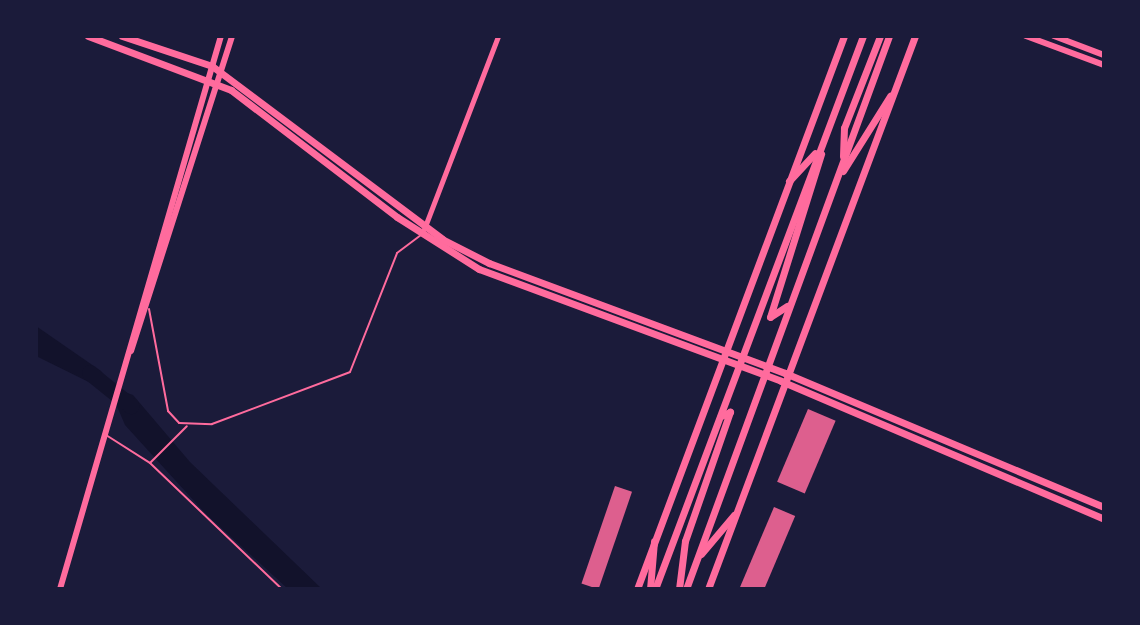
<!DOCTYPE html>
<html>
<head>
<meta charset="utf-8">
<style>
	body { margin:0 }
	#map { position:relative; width:1140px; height:625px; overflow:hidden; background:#1b1b3a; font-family:"Source Sans 3",sans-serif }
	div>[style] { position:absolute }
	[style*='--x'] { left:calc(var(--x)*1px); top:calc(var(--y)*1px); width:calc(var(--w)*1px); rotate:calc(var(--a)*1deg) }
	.water>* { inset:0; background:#12122b }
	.river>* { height:16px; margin:-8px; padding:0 8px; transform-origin:8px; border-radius:8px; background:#12122b }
	.building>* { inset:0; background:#dd5f8e; transform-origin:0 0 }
	.service>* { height:2px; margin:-1px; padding:0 1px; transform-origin:1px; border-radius:1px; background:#ff6b9d }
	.minor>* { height:5px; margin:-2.5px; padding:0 2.5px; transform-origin:2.5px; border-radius:2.5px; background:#ff6b9d }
	.tertiary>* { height:6px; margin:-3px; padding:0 3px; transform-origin:3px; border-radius:3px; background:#ff6b9d }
	.secondary>* { height:7px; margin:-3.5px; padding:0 3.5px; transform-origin:3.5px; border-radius:3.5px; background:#ff6b9d }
	.primary>* { height:7px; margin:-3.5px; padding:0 3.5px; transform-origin:3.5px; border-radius:3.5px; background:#ff6b9d }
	span { translate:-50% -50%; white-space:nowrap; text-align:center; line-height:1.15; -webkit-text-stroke:8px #1b1b3a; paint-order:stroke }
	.frame { position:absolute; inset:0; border:38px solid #1b1b3a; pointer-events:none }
</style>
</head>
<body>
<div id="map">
	<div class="water">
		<i style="clip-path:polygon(36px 326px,101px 371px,109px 381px,105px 390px,36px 356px)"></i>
		<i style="clip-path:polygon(119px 390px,133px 395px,190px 462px,322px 589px,288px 589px,205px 513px,125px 425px,116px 404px)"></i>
	</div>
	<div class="river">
		<i style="--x:90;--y:373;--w:53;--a:38.8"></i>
	</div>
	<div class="building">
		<i style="left:808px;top:409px;width:30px;height:79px;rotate:23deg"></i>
		<i style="left:615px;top:486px;width:18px;height:103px;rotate:19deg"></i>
		<i style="left:774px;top:507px;width:23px;height:89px;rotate:23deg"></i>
	</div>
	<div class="service">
		<i style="--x:149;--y:309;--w:104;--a:79.4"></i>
		<i style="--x:168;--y:411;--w:16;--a:47"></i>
		<i style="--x:179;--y:423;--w:33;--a:2"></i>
		<i style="--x:212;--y:424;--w:147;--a:-20.6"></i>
		<i style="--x:350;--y:372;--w:128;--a:-68.4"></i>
		<i style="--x:397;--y:253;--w:30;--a:-37"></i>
		<i style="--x:106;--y:435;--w:52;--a:32.5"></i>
		<i style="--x:150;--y:463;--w:52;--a:-45"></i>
		<i style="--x:150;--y:463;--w:182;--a:43.7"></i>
	</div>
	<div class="minor">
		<i style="--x:424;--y:229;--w:207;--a:-69"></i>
	</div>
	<div class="tertiary">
		<i style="--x:1026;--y:36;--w:83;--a:20.4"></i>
		<i style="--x:1054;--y:36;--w:53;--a:20.8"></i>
		<i style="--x:131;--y:351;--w:331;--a:-72.2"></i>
		<i style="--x:60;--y:589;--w:576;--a:-73.77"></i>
	</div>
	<div class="secondary">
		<i style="--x:88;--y:36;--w:153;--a:20.7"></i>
		<i style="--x:231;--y:90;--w:209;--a:37.4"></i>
		<i style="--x:397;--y:217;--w:97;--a:32.4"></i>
		<i style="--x:479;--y:269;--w:322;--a:20.3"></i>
		<i style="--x:781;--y:381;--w:351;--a:23.1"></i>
		<i style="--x:122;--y:36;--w:95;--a:18.4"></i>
		<i style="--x:212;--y:66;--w:288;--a:36.9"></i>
		<i style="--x:442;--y:239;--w:53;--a:27.1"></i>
		<i style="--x:489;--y:263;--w:316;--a:20.4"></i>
		<i style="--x:785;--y:373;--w:346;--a:22.8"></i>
		<i style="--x:637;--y:589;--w:590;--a:-69.48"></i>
		<i style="--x:708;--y:589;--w:590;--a:-69.48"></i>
	</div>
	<div class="primary">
		<i style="--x:843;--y:156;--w:28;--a:-88"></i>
		<i style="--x:844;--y:128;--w:99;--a:-68.6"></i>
		<i style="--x:843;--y:171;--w:89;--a:-57.9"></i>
		<i style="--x:789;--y:181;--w:38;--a:-47"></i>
		<i style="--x:787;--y:306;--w:20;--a:147"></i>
		<i style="--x:770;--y:317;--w:171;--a:-72.6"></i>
		<i style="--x:701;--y:554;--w:51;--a:-49.8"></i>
		<i style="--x:650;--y:589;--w:48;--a:-85.2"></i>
		<i style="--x:655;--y:589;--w:591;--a:-69.39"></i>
		<i style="--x:679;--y:589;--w:48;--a:-82.9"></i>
		<i style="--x:685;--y:541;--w:137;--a:-70.8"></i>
		<i style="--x:730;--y:412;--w:10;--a:156"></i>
		<i style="--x:686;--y:589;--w:589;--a:-69.84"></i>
	</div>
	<div class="frame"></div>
</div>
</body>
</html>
